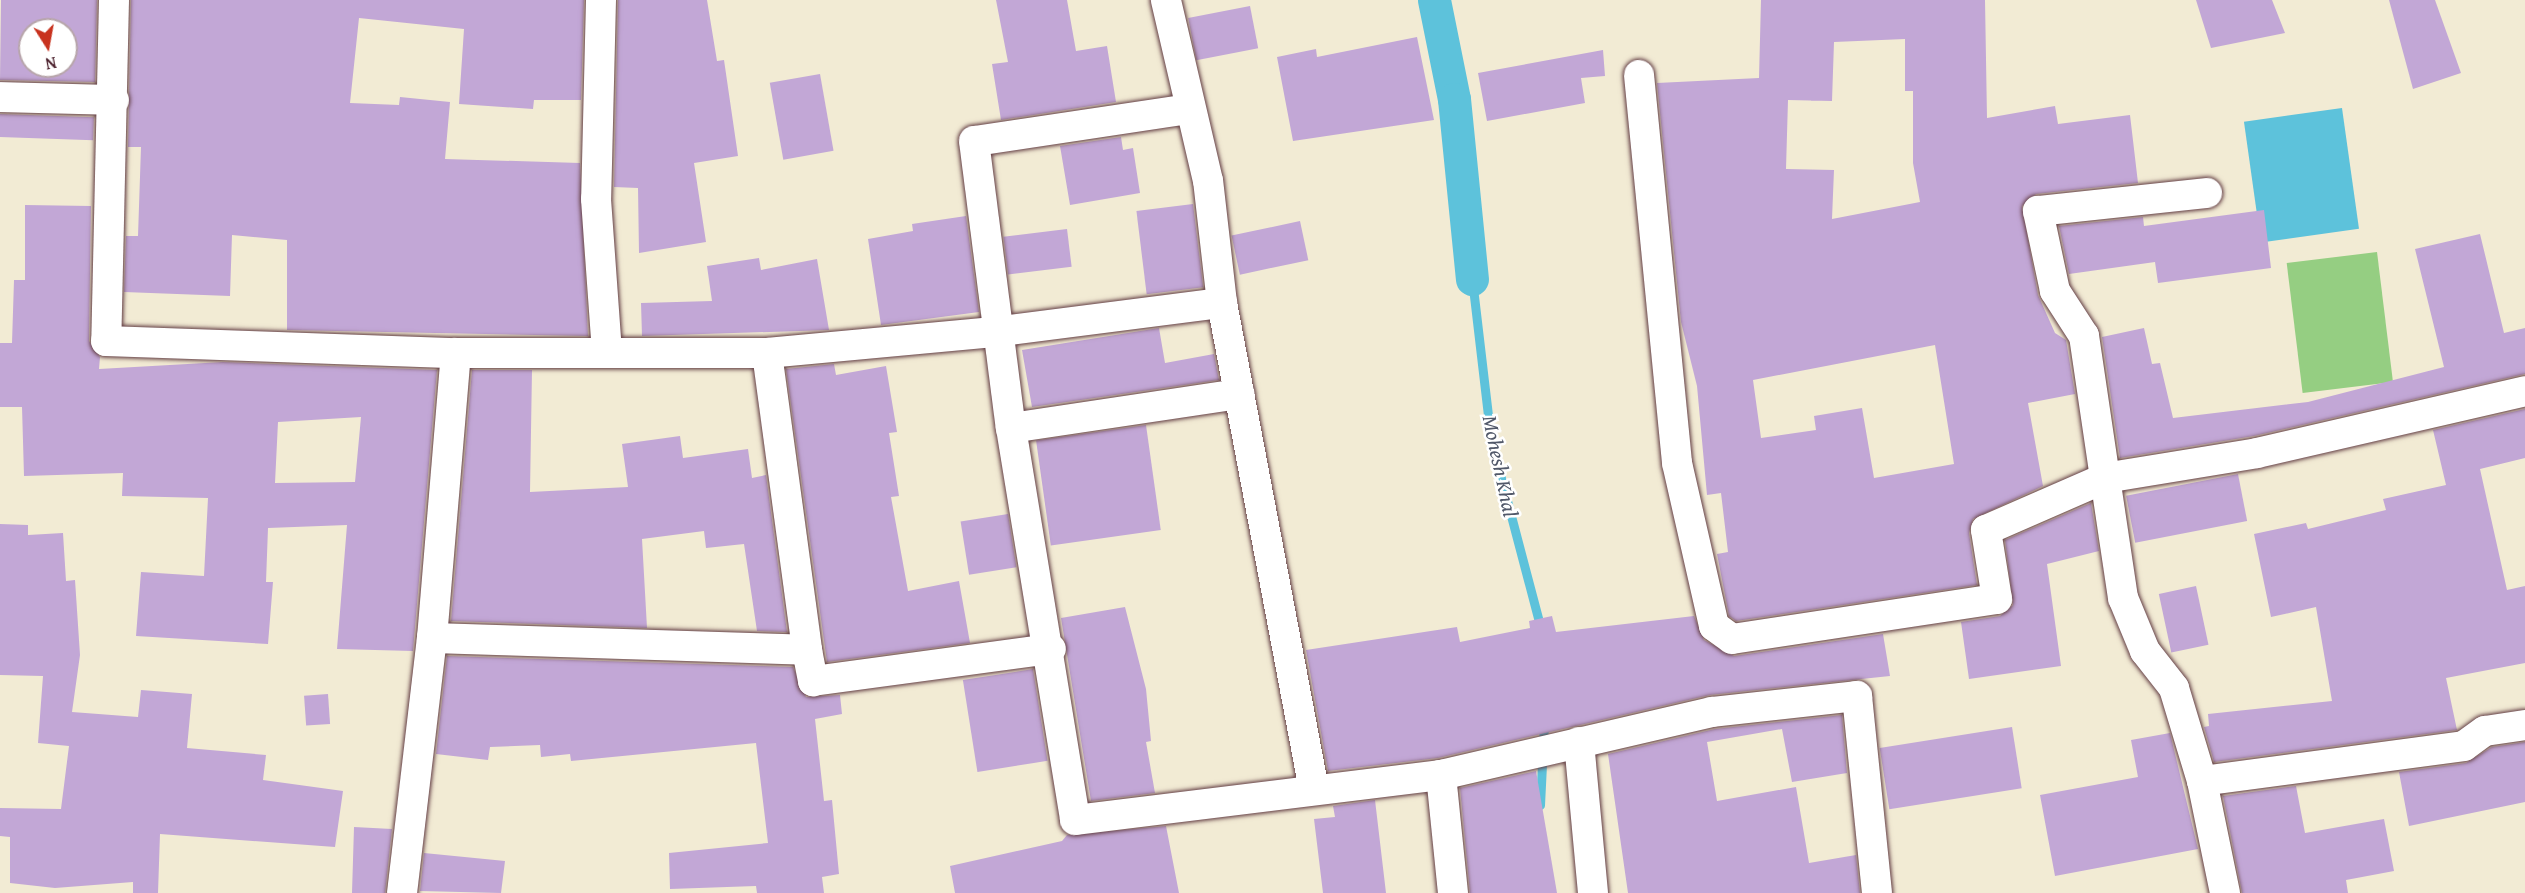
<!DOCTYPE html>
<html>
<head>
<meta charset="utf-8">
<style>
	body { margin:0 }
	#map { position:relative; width:2525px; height:893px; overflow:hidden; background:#f2ebd4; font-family:"Gentium Book Plus",serif }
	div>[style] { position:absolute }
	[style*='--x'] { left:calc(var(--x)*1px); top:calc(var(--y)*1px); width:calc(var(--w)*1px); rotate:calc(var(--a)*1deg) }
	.green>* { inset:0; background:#95ce82; transform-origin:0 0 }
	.water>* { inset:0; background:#5dc2db; transform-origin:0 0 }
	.stream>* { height:9px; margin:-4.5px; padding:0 4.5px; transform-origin:4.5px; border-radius:4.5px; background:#5dc2db }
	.canal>* { height:33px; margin:-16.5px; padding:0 16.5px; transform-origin:16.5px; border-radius:16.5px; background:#5dc2db }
	.building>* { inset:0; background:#c2a7d6; transform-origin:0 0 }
	.roads { filter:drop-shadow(0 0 2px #633e44) drop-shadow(0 0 2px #633e44) }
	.minor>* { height:30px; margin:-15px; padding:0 15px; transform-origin:15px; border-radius:15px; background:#fff }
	span { translate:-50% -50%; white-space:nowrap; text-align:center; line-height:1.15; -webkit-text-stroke:5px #fff; paint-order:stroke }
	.water-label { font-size:21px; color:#515869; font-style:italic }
	.north { position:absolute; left:18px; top:18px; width:60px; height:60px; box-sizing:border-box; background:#fff; border:2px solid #b7a5aa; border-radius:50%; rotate:169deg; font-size:16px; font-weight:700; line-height:24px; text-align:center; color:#4a1f2b }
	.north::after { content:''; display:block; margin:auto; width:21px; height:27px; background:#c8321e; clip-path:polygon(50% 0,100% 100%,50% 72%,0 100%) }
</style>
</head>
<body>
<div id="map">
	<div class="green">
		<i style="left:2377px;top:252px;width:131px;height:91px;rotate:83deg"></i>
	</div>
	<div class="water">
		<i style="left:2342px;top:108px;width:122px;height:99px;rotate:82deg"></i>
	</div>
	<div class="stream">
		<i style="--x:1472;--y:279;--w:162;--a:83.3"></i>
		<i style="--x:1491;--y:440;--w:196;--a:75.2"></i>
		<i style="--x:1540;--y:805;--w:82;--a:-87.2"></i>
	</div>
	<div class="canal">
		<i style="--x:1434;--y:0;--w:101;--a:78.6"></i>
		<i style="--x:1454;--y:99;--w:181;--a:84.3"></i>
	</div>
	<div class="building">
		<i style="clip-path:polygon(evenodd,1px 0,97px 0,95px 82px,0 80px,1px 0,30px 30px,66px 30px,66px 66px,30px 66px,30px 30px)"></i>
		<i style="clip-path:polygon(131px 0,584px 0,581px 100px,534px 100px,533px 109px,459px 104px,464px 29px,359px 18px,350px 103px,399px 105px,400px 97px,450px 102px,445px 159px,580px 163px,588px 336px,287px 330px,287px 240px,232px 235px,230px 296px,124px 292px,126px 236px,138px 236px,141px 147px,128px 147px)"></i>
		<i style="clip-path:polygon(618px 0,707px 0,717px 61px,724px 60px,738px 156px,694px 163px,706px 242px,639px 253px,638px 188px,614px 187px)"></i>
		<i style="clip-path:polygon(996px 0,1067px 0,1076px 51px,1107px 46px,1116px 102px,1001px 120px,992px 64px,1008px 62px)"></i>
		<i style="clip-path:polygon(evenodd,1761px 0,1985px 0,1987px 118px,2055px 106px,2058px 124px,2130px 115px,2138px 183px,2036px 194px,2022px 206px,2038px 295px,2055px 333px,2066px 340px,2075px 394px,2028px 403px,2043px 486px,1973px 519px,1969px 533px,1977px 585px,1736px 621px,1729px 616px,1717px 554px,1728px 552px,1721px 493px,1707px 495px,1697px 386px,1681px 322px,1657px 83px,1759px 78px,1761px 0,1905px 39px,1905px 91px,1913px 91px,1913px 163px,1920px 202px,1832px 219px,1834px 170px,1786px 169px,1788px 100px,1832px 101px,1834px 42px,1905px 39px,1761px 0,1935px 345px,1954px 464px,1874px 478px,1862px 408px,1814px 416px,1816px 430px,1761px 438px,1753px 380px,1935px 345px)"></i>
		<i style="clip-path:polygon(2196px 0,2272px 0,2285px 33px,2211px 48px)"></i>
		<i style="clip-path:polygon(2389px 0,2435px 0,2461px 73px,2413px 89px)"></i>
		<i style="left:1250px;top:6px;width:43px;height:63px;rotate:79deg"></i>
		<i style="clip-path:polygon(1417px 37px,1434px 120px,1293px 141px,1277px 57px,1316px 49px,1317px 57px)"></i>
		<i style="clip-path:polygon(1603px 50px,1605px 76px,1581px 78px,1585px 103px,1487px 121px,1478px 73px)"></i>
		<i style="left:820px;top:74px;width:78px;height:51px;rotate:80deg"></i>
		<i style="left:0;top:114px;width:94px;height:23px;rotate:2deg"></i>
		<i style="clip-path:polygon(1121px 137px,1123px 150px,1133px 148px,1140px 193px,1070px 205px,1060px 146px)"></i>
		<i style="left:1193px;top:204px;width:84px;height:57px;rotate:83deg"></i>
		<i style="clip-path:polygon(evenodd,25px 205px,91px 206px,89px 341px,100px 357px,99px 369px,223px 362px,437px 370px,413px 651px,337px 649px,347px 525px,268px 528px,266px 582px,273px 582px,268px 644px,136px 636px,141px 572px,204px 576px,208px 498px,122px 496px,123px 473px,24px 476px,22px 407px,0 407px,0 343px,12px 343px,14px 280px,25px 280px,25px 205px,361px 417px,355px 482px,275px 483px,278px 422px,361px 417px)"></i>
		<i style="clip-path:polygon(2264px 210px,2271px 268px,2158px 283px,2155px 262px,2069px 274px,2059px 226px,2143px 217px,2144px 226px)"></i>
		<i style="clip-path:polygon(966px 216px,979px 312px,881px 325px,868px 239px,913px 231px,912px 224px)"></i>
		<i style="left:1300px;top:221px;width:40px;height:70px;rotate:78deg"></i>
		<i style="left:1067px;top:229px;width:38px;height:64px;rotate:83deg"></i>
		<i style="clip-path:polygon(2480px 234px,2504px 333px,2525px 328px,2525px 374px,2254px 436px,2120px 458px,2102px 337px,2144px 328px,2152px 364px,2160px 363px,2173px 418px,2308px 402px,2444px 367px,2415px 249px)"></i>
		<i style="clip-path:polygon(759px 258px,761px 270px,817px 259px,829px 330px,642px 336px,641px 303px,712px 301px,707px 266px)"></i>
		<i style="clip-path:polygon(1159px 328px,1165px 363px,1214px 354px,1219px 380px,1032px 407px,1022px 350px)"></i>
		<i style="clip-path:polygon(834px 364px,836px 375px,886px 366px,897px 432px,889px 433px,899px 496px,891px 497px,908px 591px,959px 581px,970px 643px,827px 662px,786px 369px)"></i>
		<i style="clip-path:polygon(472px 370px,532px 370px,530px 492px,628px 487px,622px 444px,680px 436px,683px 458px,748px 449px,752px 478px,766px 475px,787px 632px,757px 631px,744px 544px,706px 548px,704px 531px,642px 539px,647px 628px,451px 621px)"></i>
		<i style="clip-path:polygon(2525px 409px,2525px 458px,2480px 469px,2507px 590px,2525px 586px,2525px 663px,2446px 678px,2457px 730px,2214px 762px,2204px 727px,2209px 726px,2208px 714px,2332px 701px,2316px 607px,2271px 617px,2254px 534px,2306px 523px,2308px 529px,2386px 510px,2383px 499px,2446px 485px,2433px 430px)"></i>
		<i style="left:1146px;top:425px;width:106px;height:111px;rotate:82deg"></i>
		<i style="left:2238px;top:474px;width:48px;height:114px;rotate:79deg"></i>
		<i style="clip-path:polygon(2091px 503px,2099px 551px,2047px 564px,2061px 666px,1969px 679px,1961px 622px,2000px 616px,2013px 605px,2005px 540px)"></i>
		<i style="left:1008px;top:514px;width:54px;height:48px;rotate:81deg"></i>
		<i style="clip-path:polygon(0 524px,28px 525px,28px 535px,63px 533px,66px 581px,75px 580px,80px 655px,72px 712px,138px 717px,141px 690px,192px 694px,187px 748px,266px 755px,263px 780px,343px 791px,335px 847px,160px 834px,158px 893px,133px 893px,133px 882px,55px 888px,10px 883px,10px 837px,0 836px,0 808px,61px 809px,69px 746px,38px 743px,43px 676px,0 675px)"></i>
		<i style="left:2196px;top:586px;width:60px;height:38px;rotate:78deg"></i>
		<i style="clip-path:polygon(1125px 607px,1146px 689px,1151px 741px,1146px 742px,1155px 793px,1091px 801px,1061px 618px)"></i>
		<i style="clip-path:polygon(1552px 616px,1556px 632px,1694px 616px,1704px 640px,1734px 656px,1883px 634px,1890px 676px,1710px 695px,1438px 758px,1328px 771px,1306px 650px,1457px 627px,1460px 642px,1530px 628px,1529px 621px)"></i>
		<i style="clip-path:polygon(447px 656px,793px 667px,806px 697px,840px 695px,842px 714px,815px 719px,824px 801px,832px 800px,839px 874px,822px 877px,824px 893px,757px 893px,756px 886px,670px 889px,669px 853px,768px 843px,756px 743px,571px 761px,570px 754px,541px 757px,540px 745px,490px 747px,488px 760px,436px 754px)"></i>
		<i style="left:1033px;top:669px;width:93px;height:71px;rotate:81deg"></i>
		<i style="left:328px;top:694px;width:30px;height:24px;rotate:86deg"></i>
		<i style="clip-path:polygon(1842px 715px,1847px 773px,1792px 782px,1782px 729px,1707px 742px,1717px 801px,1796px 787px,1809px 863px,1856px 855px,1860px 893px,1628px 893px,1608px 754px,1715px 729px)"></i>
		<i style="left:2012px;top:727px;width:62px;height:134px;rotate:81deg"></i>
		<i style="clip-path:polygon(2170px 733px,2198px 849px,2055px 876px,2040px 795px,2138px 777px,2131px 740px)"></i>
		<i style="clip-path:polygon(2525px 742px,2525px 802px,2409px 826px,2399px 772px,2466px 763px,2492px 747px)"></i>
		<i style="clip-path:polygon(1536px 771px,1557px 893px,1470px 893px,1460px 788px)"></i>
		<i style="clip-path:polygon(2296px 786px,2305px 833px,2384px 819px,2394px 871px,2346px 880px,2348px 893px,2242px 893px,2223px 796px)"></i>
		<i style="clip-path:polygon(1375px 800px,1386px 893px,1323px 893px,1314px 819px,1335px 817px,1333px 806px)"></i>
		<i style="clip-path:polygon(1166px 826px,1179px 893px,955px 893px,950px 866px,1062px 841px,1067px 835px)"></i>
		<i style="clip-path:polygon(354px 827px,392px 829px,385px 893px,352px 893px)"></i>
		<i style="clip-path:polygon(424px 853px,505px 861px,501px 893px,420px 891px)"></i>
	</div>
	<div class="roads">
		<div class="minor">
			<i style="--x:114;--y:0;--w:341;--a:91.3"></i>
			<i style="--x:106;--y:341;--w:350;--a:2"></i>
			<i style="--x:456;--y:353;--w:311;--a:0"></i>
			<i style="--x:767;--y:353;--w:236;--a:-5.3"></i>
			<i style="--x:1002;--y:331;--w:222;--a:-7.3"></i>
			<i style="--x:1222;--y:303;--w:123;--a:-96.5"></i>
			<i style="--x:1208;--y:181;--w:186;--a:-103.1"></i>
			<i style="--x:601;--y:0;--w:199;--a:91.4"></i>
			<i style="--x:596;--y:199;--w:154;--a:85.9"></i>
			<i style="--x:1639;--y:75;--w:390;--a:84.4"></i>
			<i style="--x:1677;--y:463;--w:167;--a:77.2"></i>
			<i style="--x:1714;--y:626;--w:22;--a:36"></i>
			<i style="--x:1732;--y:639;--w:268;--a:-8.6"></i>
			<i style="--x:1997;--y:599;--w:70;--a:-99.1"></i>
			<i style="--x:1986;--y:530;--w:130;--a:-23.6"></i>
			<i style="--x:2105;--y:478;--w:144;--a:-98.4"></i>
			<i style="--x:2084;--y:336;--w:54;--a:-122.8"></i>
			<i style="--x:2055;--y:291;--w:82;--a:-102"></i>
			<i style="--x:2038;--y:211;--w:170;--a:-6.1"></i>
			<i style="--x:0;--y:97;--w:114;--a:1.5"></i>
			<i style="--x:1189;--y:109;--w:217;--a:171.5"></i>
			<i style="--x:974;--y:141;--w:289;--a:82.7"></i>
			<i style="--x:1011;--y:428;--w:397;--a:80.7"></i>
			<i style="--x:1075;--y:820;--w:369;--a:-7"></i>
			<i style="--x:1441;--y:775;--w:278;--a:-13.1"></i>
			<i style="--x:1712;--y:712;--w:146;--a:-6.3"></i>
			<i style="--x:1857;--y:696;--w:198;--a:84.2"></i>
			<i style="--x:1222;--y:303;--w:495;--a:79.3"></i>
			<i style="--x:767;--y:353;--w:300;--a:82.3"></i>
			<i style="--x:1011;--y:428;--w:231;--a:-8.5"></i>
			<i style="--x:432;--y:638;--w:286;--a:-85.2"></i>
			<i style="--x:1579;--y:742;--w:152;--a:84.7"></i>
			<i style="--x:1441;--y:775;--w:119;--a:84.2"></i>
			<i style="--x:2202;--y:781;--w:264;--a:-7.6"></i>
			<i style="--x:2464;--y:746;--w:26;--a:-36"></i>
			<i style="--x:2485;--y:731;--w:40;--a:-8.5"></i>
			<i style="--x:402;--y:893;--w:257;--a:-83.3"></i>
			<i style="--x:432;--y:638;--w:375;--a:1.8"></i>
			<i style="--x:807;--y:650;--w:32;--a:79"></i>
			<i style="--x:813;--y:681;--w:240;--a:-7.7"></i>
			<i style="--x:2225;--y:893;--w:114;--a:-101.6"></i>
			<i style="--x:2202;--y:781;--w:97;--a:-106.8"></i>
			<i style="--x:2174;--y:688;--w:47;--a:-128.1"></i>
			<i style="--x:2145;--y:651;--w:57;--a:-112.5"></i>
			<i style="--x:2123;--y:598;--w:121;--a:-98.5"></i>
			<i style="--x:2105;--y:478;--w:154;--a:-9.3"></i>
			<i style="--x:2257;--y:453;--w:275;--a:-13"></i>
		</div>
	</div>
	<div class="water-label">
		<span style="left:1500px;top:466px;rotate:78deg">Mohesh Khal</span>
	</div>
	<div class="north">N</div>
</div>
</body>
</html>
